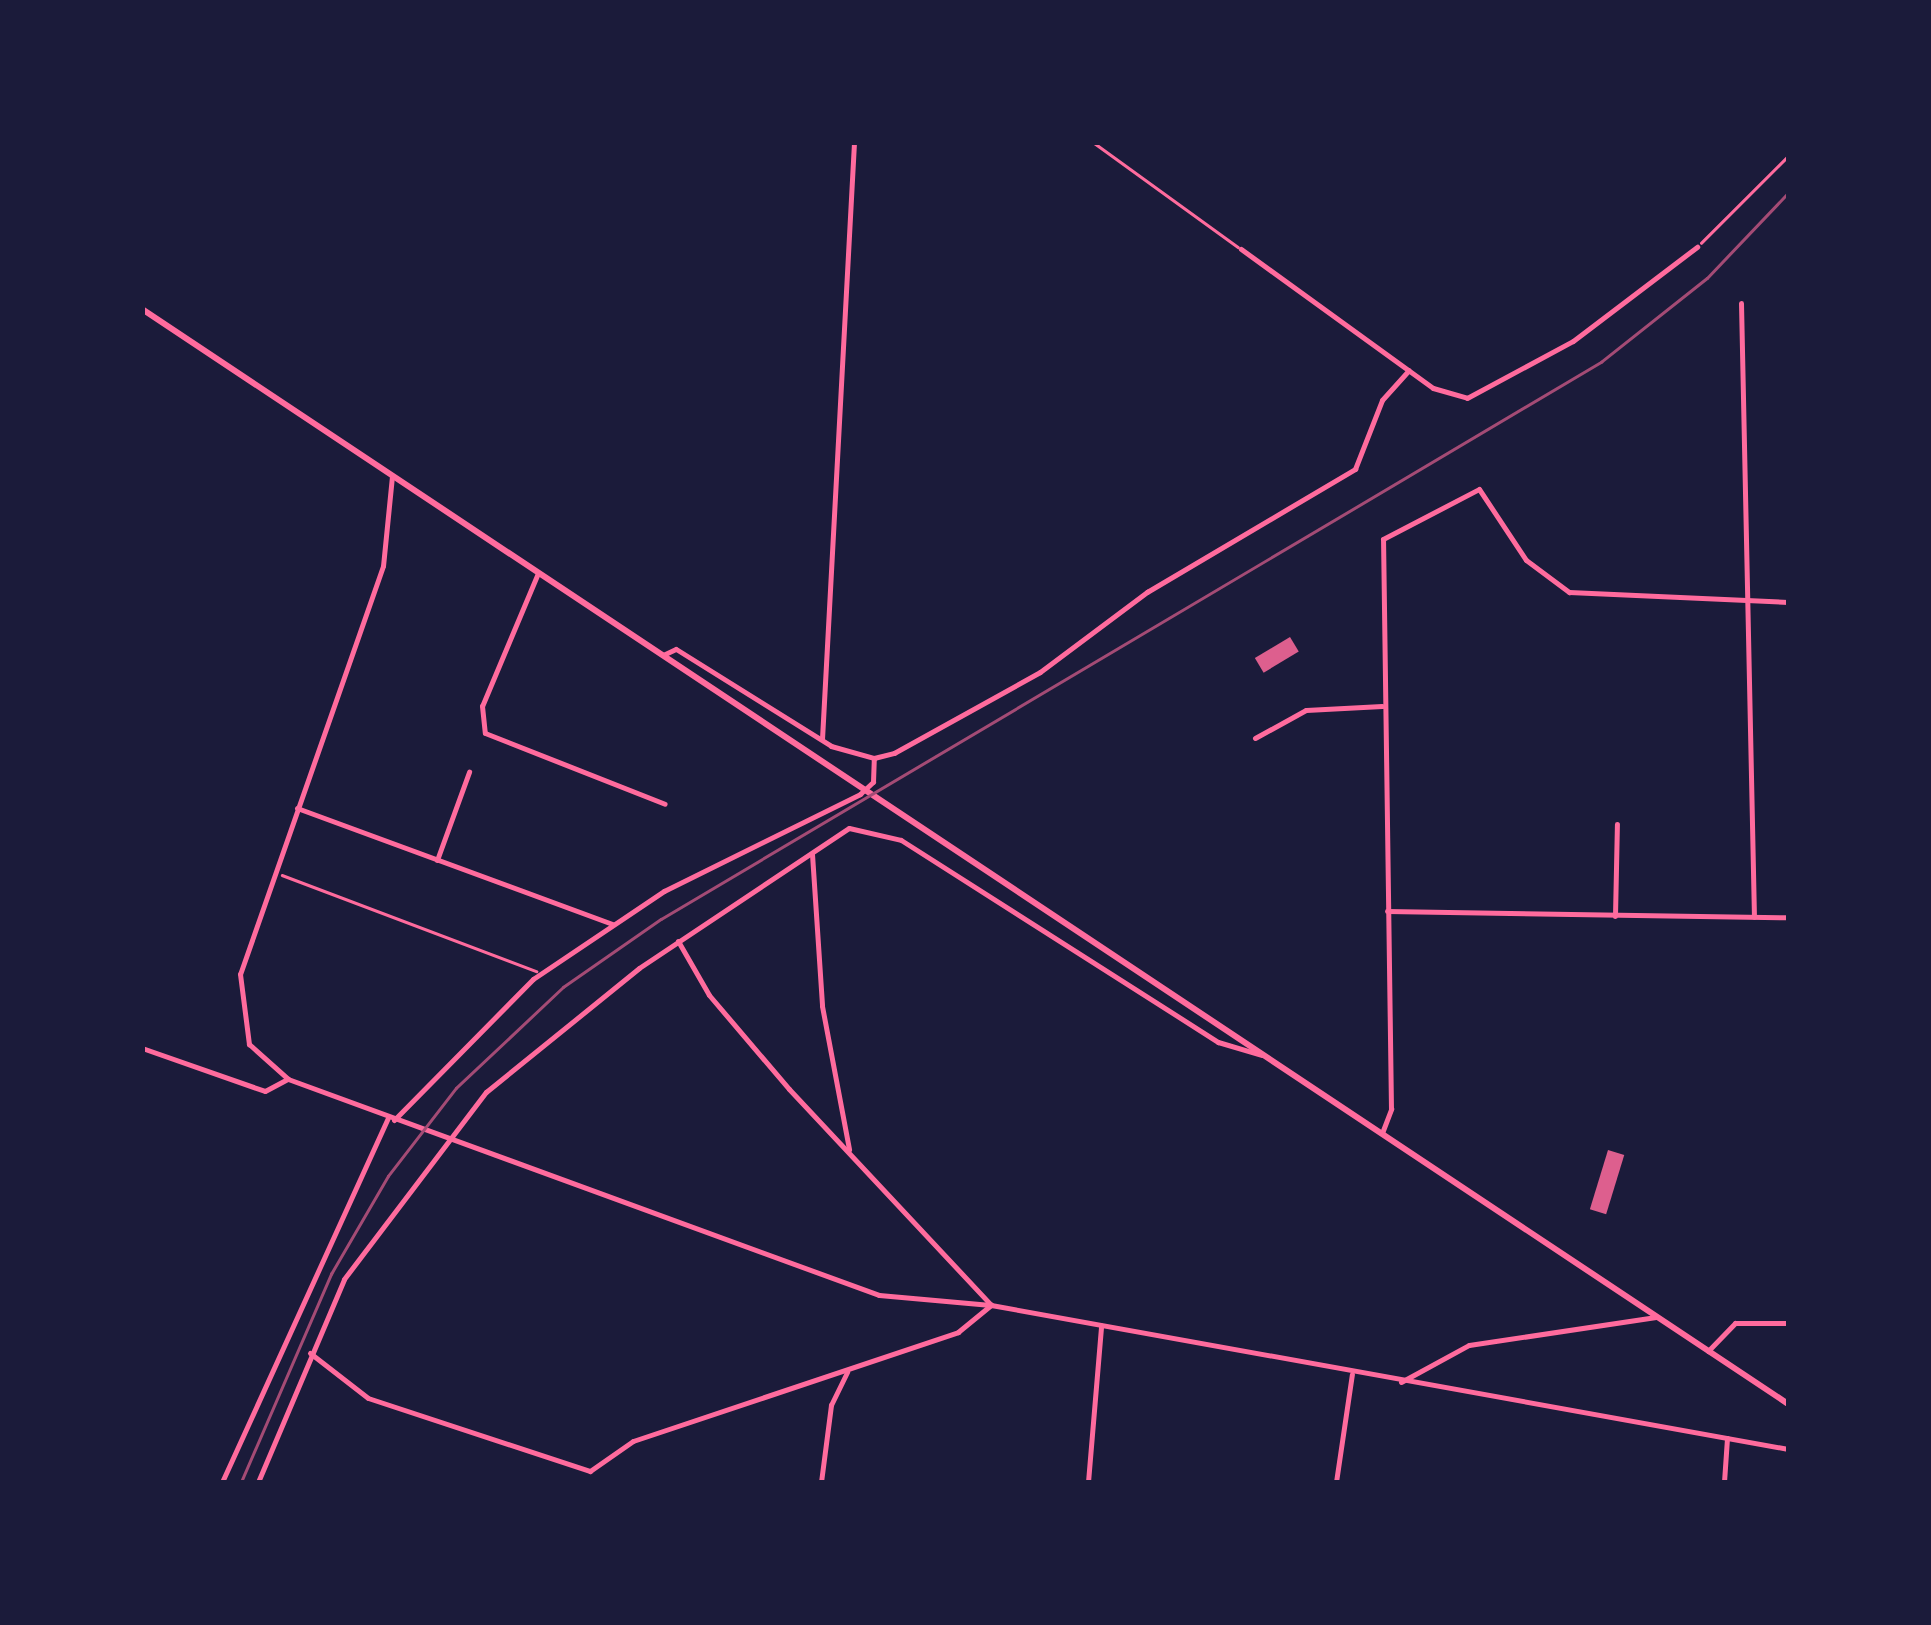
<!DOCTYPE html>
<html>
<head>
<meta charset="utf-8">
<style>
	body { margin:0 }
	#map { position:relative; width:1931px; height:1625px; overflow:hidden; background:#1b1b3a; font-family:"Libre Baskerville",serif }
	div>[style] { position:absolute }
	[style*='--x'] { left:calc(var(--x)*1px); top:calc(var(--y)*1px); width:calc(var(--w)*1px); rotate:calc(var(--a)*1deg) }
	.building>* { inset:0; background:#dd5f8e; transform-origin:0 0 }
	.path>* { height:2.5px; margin:-1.25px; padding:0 1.25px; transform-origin:1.25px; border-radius:1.25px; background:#ff6b9d }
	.minor>* { height:5px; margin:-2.5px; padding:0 2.5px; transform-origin:2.5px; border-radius:2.5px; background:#ff6b9d }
	.tertiary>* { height:5px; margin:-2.5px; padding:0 2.5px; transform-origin:2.5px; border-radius:2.5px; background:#ff6b9d }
	.secondary>* { height:6px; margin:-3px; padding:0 3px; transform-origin:3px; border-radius:3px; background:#ff6b9d }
	.rail>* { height:2.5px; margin:-1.25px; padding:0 1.25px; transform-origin:1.25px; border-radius:1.25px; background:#a44b75 }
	span { translate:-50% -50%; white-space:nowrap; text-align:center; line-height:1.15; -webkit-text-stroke:9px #1b1b3a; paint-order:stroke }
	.frame { position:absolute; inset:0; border:145px solid #1b1b3a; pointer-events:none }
</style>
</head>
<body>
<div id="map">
	<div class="building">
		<i style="left:1290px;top:637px;width:17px;height:41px;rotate:59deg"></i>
		<i style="left:1608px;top:1150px;width:17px;height:62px;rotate:17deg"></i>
	</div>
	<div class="path">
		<i style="--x:1093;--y:142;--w:179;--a:35.9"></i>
		<i style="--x:1701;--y:243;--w:123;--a:-45"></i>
		<i style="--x:282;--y:875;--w:272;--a:20.7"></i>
	</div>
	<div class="minor">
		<i style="--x:1241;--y:249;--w:237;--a:35.9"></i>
		<i style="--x:1433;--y:388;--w:35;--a:16"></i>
		<i style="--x:1467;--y:398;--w:120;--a:-28.3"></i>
		<i style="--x:1573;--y:341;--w:156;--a:-37.2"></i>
		<i style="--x:1741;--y:303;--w:614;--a:88.79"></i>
		<i style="--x:392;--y:476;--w:90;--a:95.7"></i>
		<i style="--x:383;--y:566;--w:432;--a:109.3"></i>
		<i style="--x:240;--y:974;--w:71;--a:82.7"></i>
		<i style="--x:249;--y:1044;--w:52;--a:41.9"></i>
		<i style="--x:288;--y:1079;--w:629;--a:20.08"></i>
		<i style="--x:879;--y:1295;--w:112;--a:5.1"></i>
		<i style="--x:991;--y:1305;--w:810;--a:10.24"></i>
		<i style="--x:538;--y:573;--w:144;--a:112.8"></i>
		<i style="--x:482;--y:706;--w:27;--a:84"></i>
		<i style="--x:485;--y:733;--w:193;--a:21.5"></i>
		<i style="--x:663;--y:655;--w:14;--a:-25"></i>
		<i style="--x:676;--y:649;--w:183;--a:32"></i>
		<i style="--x:831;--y:746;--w:45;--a:15.6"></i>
		<i style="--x:874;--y:758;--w:21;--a:-14"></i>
		<i style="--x:894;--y:753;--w:167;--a:-29"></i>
		<i style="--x:1040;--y:672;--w:134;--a:-36.8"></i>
		<i style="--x:1147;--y:592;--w:242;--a:-30.6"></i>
		<i style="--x:1355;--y:469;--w:74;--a:-68.6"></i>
		<i style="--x:1382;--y:400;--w:40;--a:-48"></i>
		<i style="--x:1255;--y:738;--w:58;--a:-28.8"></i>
		<i style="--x:1306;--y:710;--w:76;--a:-3"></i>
		<i style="--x:822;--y:739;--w:598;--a:-86.93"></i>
		<i style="--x:297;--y:808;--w:336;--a:20.2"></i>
		<i style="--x:812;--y:854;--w:152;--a:86.2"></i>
		<i style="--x:822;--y:1006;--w:146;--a:79.3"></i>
		<i style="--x:437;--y:860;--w:94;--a:-70"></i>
		<i style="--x:1387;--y:911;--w:401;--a:0.9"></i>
		<i style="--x:1615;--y:916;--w:92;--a:-88.8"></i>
		<i style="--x:678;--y:941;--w:62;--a:60.1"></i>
		<i style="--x:709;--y:995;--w:123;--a:49.6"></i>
		<i style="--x:789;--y:1089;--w:296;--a:46.9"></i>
		<i style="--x:142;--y:1048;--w:130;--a:19.3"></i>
		<i style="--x:265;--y:1091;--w:26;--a:-28"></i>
		<i style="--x:394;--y:1120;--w:198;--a:-45.4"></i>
		<i style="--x:533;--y:979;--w:158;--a:-33.9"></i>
		<i style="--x:664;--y:891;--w:219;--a:-26.3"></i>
		<i style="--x:860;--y:794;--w:18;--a:-43"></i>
		<i style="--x:873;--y:782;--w:24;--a:-88"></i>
		<i style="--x:1382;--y:1133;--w:26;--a:-69"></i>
		<i style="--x:1391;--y:1109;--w:570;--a:-90.8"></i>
		<i style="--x:1383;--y:539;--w:108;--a:-27.5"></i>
		<i style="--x:1479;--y:489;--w:85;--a:56.5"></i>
		<i style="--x:1526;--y:560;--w:54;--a:36.7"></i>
		<i style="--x:1569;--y:592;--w:219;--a:2.6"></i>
		<i style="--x:310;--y:1353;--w:73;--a:37.8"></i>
		<i style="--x:368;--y:1398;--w:234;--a:18.2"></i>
		<i style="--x:590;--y:1471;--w:52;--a:-34.9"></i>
		<i style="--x:633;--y:1441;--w:343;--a:-18.5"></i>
		<i style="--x:958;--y:1332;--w:43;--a:-39.3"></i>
		<i style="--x:1401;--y:1382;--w:77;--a:-28.6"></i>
		<i style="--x:1469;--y:1345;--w:189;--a:-8.5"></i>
		<i style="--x:222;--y:1482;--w:400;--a:-65.5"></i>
		<i style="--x:258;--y:1482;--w:220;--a:-67"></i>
		<i style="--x:344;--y:1279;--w:235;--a:-52.8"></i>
		<i style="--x:486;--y:1092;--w:197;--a:-39"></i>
		<i style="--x:639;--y:968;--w:252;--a:-33.7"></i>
		<i style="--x:849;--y:828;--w:53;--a:13"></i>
		<i style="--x:901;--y:840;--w:376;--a:32.5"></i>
		<i style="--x:1218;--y:1042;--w:46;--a:16.5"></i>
		<i style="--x:821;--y:1482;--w:78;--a:-82.6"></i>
		<i style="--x:831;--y:1405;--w:37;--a:-64"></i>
		<i style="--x:1088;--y:1482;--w:157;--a:-85.2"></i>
		<i style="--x:1336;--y:1482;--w:109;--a:-81.6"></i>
		<i style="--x:1724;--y:1482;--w:44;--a:-86.1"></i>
	</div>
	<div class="tertiary">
		<i style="--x:1708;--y:1351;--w:39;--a:-46"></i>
		<i style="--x:1735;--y:1323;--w:53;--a:0"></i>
	</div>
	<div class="secondary">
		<i style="--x:142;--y:309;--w:1977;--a:33.63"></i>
	</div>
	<div class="rail">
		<i style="--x:241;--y:1482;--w:227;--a:-66.6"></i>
		<i style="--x:331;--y:1274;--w:113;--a:-59.8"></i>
		<i style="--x:388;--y:1176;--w:111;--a:-52.3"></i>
		<i style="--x:456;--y:1088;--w:147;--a:-43.3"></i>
		<i style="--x:563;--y:987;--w:119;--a:-34.8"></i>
		<i style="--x:661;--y:919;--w:1093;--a:-30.65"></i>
		<i style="--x:1601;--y:362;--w:135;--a:-38.4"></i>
		<i style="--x:1707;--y:278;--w:117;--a:-46.4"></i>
	</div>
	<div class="frame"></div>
</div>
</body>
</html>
